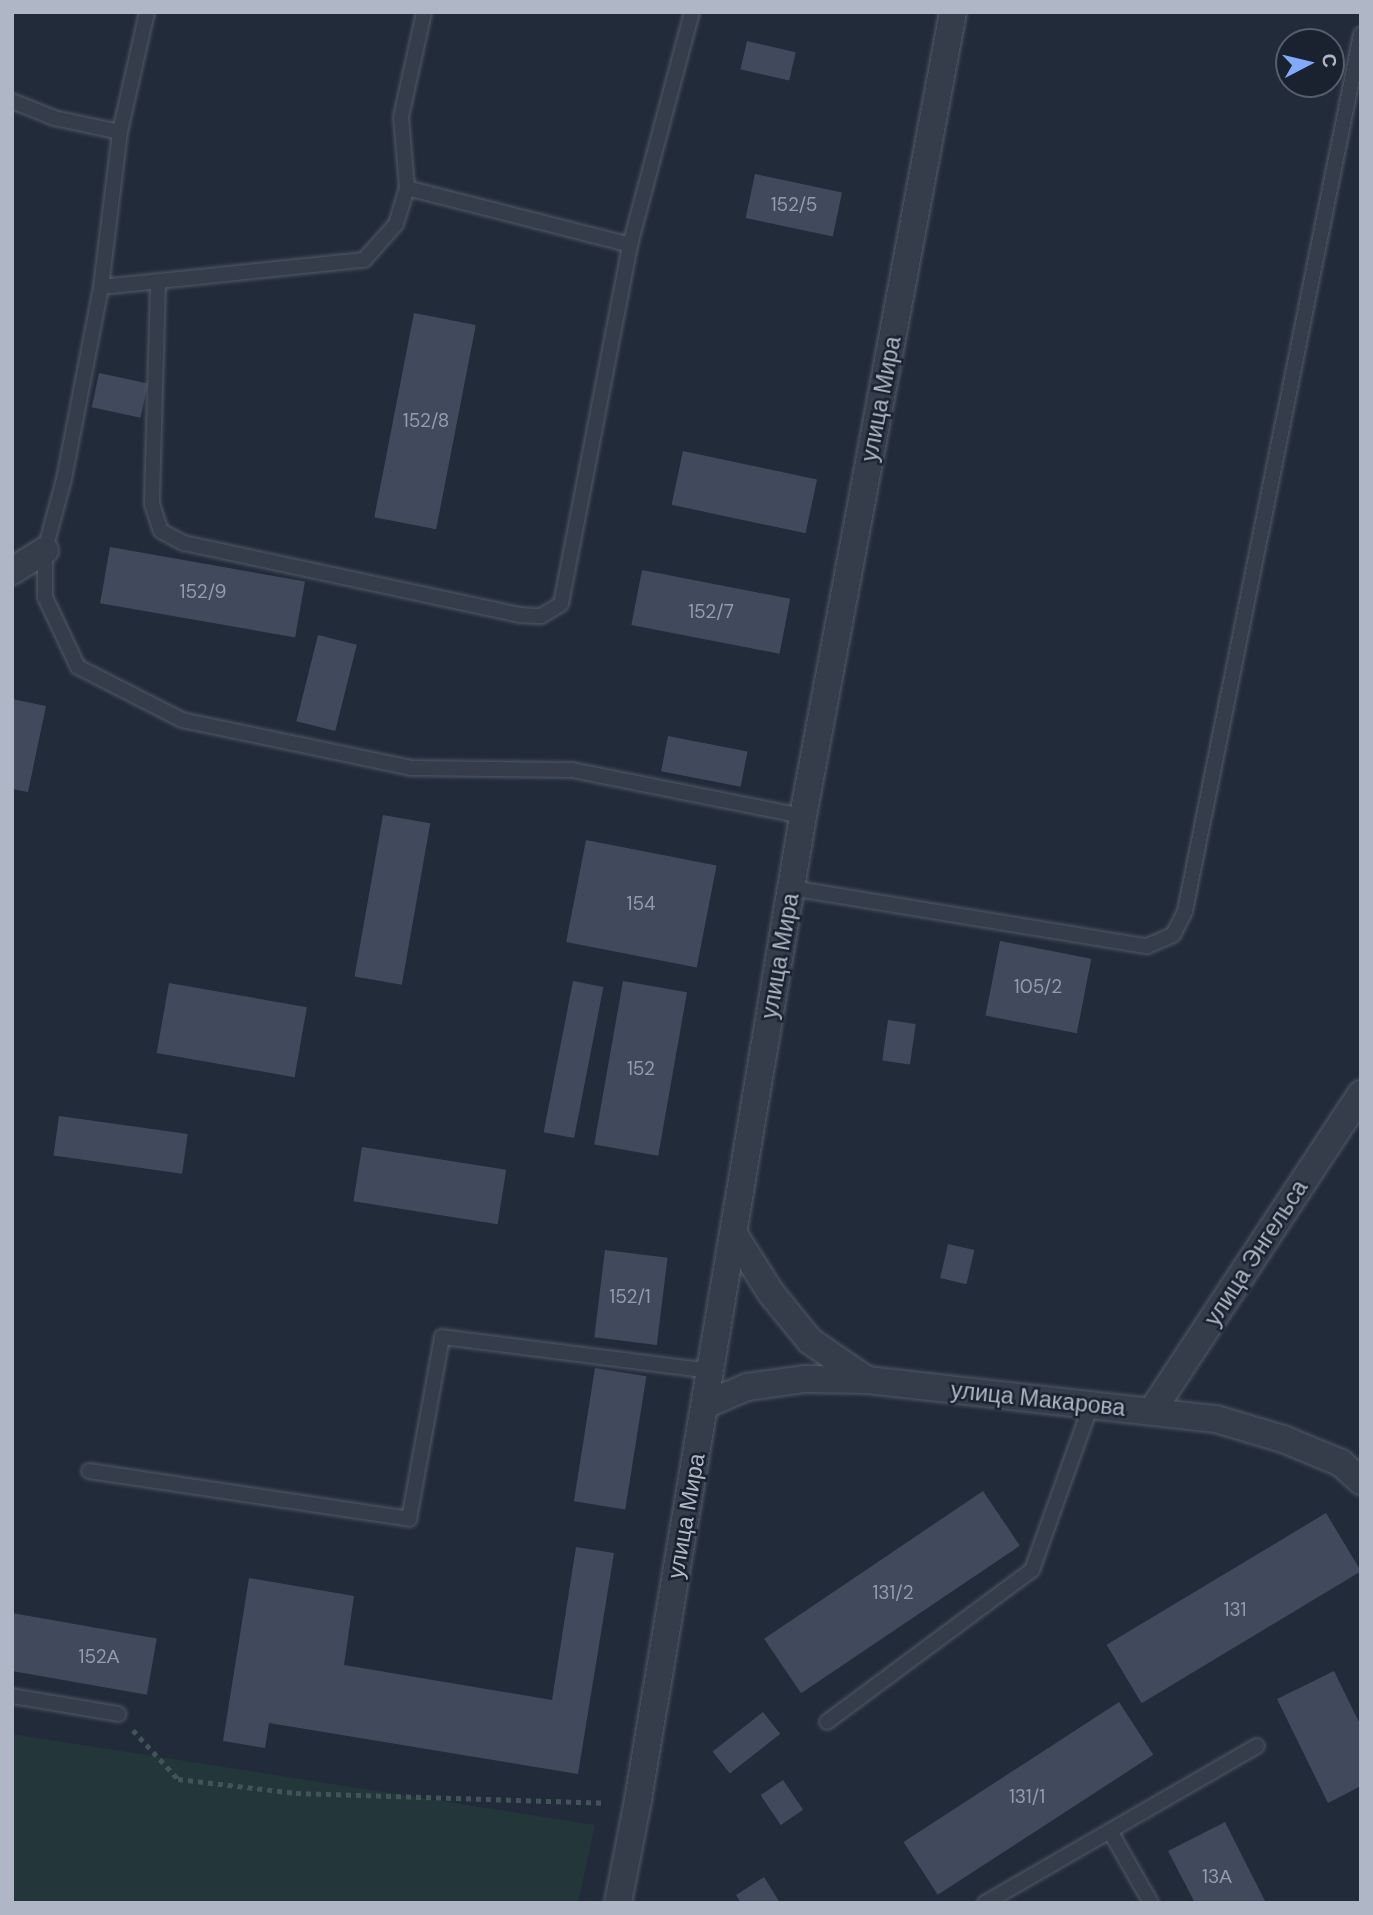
<!DOCTYPE html>
<html>
<head>
<meta charset="utf-8">
<style>
	body { margin:0 }
	#map { position:relative; width:1373px; height:1915px; overflow:hidden; background:#212b3a; font-family:"DM Sans",sans-serif }
	div>[style] { position:absolute }
	[style*='--x'] { left:calc(var(--x)*1px); top:calc(var(--y)*1px); width:calc(var(--w)*1px); rotate:calc(var(--a)*1deg) }
	.green>* { inset:0; background:#23373b }
	.building>* { inset:0; background:#404a5c; transform-origin:0 0 }
	.path>* { height:4.5px; margin-top:-2.25px; transform-origin:0; background:repeating-linear-gradient(90deg,#415458 0 5px,transparent 0 10px) }
	.roads { filter:drop-shadow(0 0 2px #525a68) drop-shadow(0 0 2px #525a68) }
	.service>* { height:14px; margin:-7px; padding:0 7px; transform-origin:7px; border-radius:7px; background:#353d4a }
	.minor>* { height:26px; margin:-13px; padding:0 13px; transform-origin:13px; border-radius:13px; background:#353d4a }
	span { translate:-50% -50%; white-space:nowrap; text-align:center; line-height:1.15; -webkit-text-stroke:5px #1a222f; paint-order:stroke }
	.number-label { font-size:19px; color:#939cac }
	.number-label span { -webkit-text-stroke-width:0 }
	.street-label { font-size:23px; color:#afb7c6 }
	.frame { position:absolute; inset:0; border:14px solid #afb7c6; pointer-events:none }
	.north { position:absolute; left:1275px; top:28px; width:70px; height:70px; box-sizing:border-box; background:#1a222f; border:2px solid #565e6b; border-radius:50%; rotate:83deg; font-size:19px; font-weight:700; line-height:28px; text-align:center; color:#afb7c6 }
	.north::after { content:''; display:block; margin:auto; width:24px; height:32px; background:#81aafa; clip-path:polygon(50% 0,100% 100%,50% 72%,0 100%) }
</style>
</head>
<body>
<div id="map">
	<div class="green">
		<i style="clip-path:polygon(12px 1734px,595px 1825px,578px 1903px,12px 1903px)"></i>
	</div>
	<div class="building">
		<i style="left:747px;top:41px;width:50px;height:29px;rotate:13deg"></i>
		<i style="left:755px;top:174px;width:89px;height:45px;rotate:12deg"></i>
		<i style="left:414px;top:313px;width:63px;height:208px;rotate:11deg"></i>
		<i style="left:99px;top:373px;width:50px;height:35px;rotate:12deg"></i>
		<i style="left:683px;top:451px;width:137px;height:55px;rotate:12deg"></i>
		<i style="left:110px;top:547px;width:198px;height:57px;rotate:10deg"></i>
		<i style="left:642px;top:570px;width:151px;height:56px;rotate:11deg"></i>
		<i style="left:318px;top:635px;width:40px;height:89px;rotate:14deg"></i>
		<i style="clip-path:polygon(12px 699px,46px 706px,28px 792px,12px 789px)"></i>
		<i style="left:668px;top:736px;width:81px;height:36px;rotate:11deg"></i>
		<i style="left:383px;top:815px;width:48px;height:164px;rotate:10deg"></i>
		<i style="left:586px;top:840px;width:133px;height:104px;rotate:11deg"></i>
		<i style="left:1000px;top:941px;width:93px;height:76px;rotate:11deg"></i>
		<i style="left:573px;top:981px;width:31px;height:154px;rotate:11deg"></i>
		<i style="left:623px;top:981px;width:65px;height:166px;rotate:10deg"></i>
		<i style="left:169px;top:983px;width:140px;height:71px;rotate:10deg"></i>
		<i style="left:888px;top:1020px;width:28px;height:41px;rotate:8deg"></i>
		<i style="left:59px;top:1116px;width:130px;height:40px;rotate:8deg"></i>
		<i style="left:362px;top:1147px;width:146px;height:55px;rotate:9deg"></i>
		<i style="left:948px;top:1244px;width:27px;height:35px;rotate:13deg"></i>
		<i style="left:605px;top:1250px;width:63px;height:88px;rotate:7deg"></i>
		<i style="left:595px;top:1368px;width:52px;height:135px;rotate:9deg"></i>
		<i style="left:983px;top:1491px;width:66px;height:264px;rotate:56deg"></i>
		<i style="left:1326px;top:1513px;width:68px;height:256px;rotate:59deg"></i>
		<i style="clip-path:polygon(576px 1547px,614px 1553px,578px 1774px,269px 1723px,265px 1748px,223px 1741px,249px 1578px,354px 1596px,344px 1665px,552px 1700px)"></i>
		<i style="left:12px;top:1613px;width:147px;height:57px;rotate:10deg"></i>
		<i style="clip-path:polygon(1334px 1671px,1361px 1726px,1361px 1786px,1328px 1803px,1277px 1699px)"></i>
		<i style="left:1119px;top:1702px;width:63px;height:257px;rotate:57deg"></i>
		<i style="left:763px;top:1712px;width:28px;height:64px;rotate:52deg"></i>
		<i style="left:783px;top:1780px;width:36px;height:27px;rotate:56deg"></i>
		<i style="clip-path:polygon(1225px 1822px,1266px 1903px,1195px 1903px,1168px 1851px)"></i>
		<i style="clip-path:polygon(764px 1877px,780px 1903px,741px 1903px,736px 1895px)"></i>
	</div>
	<div class="path">
		<i style="--x:133;--y:1730;--w:67;--a:47.4"></i>
		<i style="--x:178;--y:1779;--w:119;--a:6.8"></i>
		<i style="--x:296;--y:1793;--w:310;--a:1.8"></i>
	</div>
	<div class="roads">
		<div class="service">
			<i style="--x:147;--y:12;--w:123;--a:102.7"></i>
			<i style="--x:120;--y:132;--w:156;--a:97"></i>
			<i style="--x:101;--y:287;--w:196;--a:100.9"></i>
			<i style="--x:64;--y:479;--w:73;--a:105"></i>
			<i style="--x:45;--y:550;--w:47;--a:90"></i>
			<i style="--x:45;--y:597;--w:77;--a:64.8"></i>
			<i style="--x:78;--y:667;--w:117;--a:27"></i>
			<i style="--x:182;--y:720;--w:234;--a:11.8"></i>
			<i style="--x:411;--y:768;--w:161;--a:0.7"></i>
			<i style="--x:572;--y:770;--w:236;--a:11.3"></i>
			<i style="--x:12;--y:101;--w:45;--a:22"></i>
			<i style="--x:54;--y:118;--w:67;--a:12"></i>
			<i style="--x:407;--y:188;--w:230;--a:14.3"></i>
			<i style="--x:158;--y:284;--w:220;--a:91.6"></i>
			<i style="--x:152;--y:504;--w:28;--a:72"></i>
			<i style="--x:161;--y:531;--w:26;--a:28"></i>
			<i style="--x:184;--y:543;--w:343;--a:12.1"></i>
			<i style="--x:519;--y:615;--w:22;--a:3"></i>
			<i style="--x:541;--y:616;--w:23;--a:-31"></i>
			<i style="--x:561;--y:604;--w:366;--a:-79.1"></i>
			<i style="--x:630;--y:245;--w:241;--a:-75.1"></i>
			<i style="--x:101;--y:287;--w:264;--a:-5.9"></i>
			<i style="--x:364;--y:260;--w:48;--a:-48.4"></i>
			<i style="--x:396;--y:224;--w:38;--a:-73"></i>
			<i style="--x:407;--y:188;--w:71;--a:-94.8"></i>
			<i style="--x:401;--y:117;--w:107;--a:-77.6"></i>
			<i style="--x:791;--y:888;--w:361;--a:9.3"></i>
			<i style="--x:1147;--y:946;--w:28;--a:-23"></i>
			<i style="--x:1173;--y:935;--w:27;--a:-63"></i>
			<i style="--x:1185;--y:911;--w:894;--a:-78.65"></i>
			<i style="--x:89;--y:1471;--w:324;--a:8.5"></i>
			<i style="--x:409;--y:1519;--w:185;--a:-79.7"></i>
			<i style="--x:442;--y:1337;--w:270;--a:7.2"></i>
			<i style="--x:12;--y:1696;--w:108;--a:9.6"></i>
			<i style="--x:827;--y:1722;--w:255;--a:-36.6"></i>
			<i style="--x:1032;--y:1570;--w:175;--a:-70.3"></i>
			<i style="--x:1110;--y:1831;--w:83;--a:60.3"></i>
			<i style="--x:985;--y:1903;--w:314;--a:-30"></i>
		</div>
		<div class="minor">
			<i style="--x:12;--y:571;--w:39;--a:-32"></i>
			<i style="--x:733;--y:1233;--w:71;--a:57.7"></i>
			<i style="--x:771;--y:1293;--w:62;--a:50.9"></i>
			<i style="--x:810;--y:1341;--w:69;--a:34.4"></i>
			<i style="--x:705;--y:1405;--w:46;--a:-23.2"></i>
			<i style="--x:747;--y:1387;--w:59;--a:-7.9"></i>
			<i style="--x:805;--y:1379;--w:62;--a:0.9"></i>
			<i style="--x:867;--y:1380;--w:351;--a:6.4"></i>
			<i style="--x:1216;--y:1419;--w:70;--a:16.6"></i>
			<i style="--x:1283;--y:1439;--w:63;--a:22.5"></i>
			<i style="--x:1341;--y:1463;--w:27;--a:42"></i>
			<i style="--x:1152;--y:1411;--w:380;--a:-56.6"></i>
			<i style="--x:618;--y:1903;--w:105;--a:-79"></i>
			<i style="--x:638;--y:1800;--w:998;--a:-80.48"></i>
			<i style="--x:803;--y:816;--w:818;--a:-79.43"></i>
		</div>
	</div>
	<div class="number-label">
		<span style="left:794px;top:205px">152/5</span>
		<span style="left:426px;top:421px">152/8</span>
		<span style="left:203px;top:592px">152/9</span>
		<span style="left:711px;top:612px">152/7</span>
		<span style="left:641px;top:904px">154</span>
		<span style="left:1038px;top:987px">105/2</span>
		<span style="left:641px;top:1069px">152</span>
		<span style="left:630px;top:1297px">152/1</span>
		<span style="left:893px;top:1593px">131/2</span>
		<span style="left:1235px;top:1610px">131</span>
		<span style="left:99px;top:1657px">152А</span>
		<span style="left:1027px;top:1797px">131/1</span>
		<span style="left:1217px;top:1877px">13А</span>
	</div>
	<div class="street-label">
		<span style="left:881px;top:399px;rotate:-79deg">улица Мира</span>
		<span style="left:780px;top:956px;rotate:-80deg">улица Мира</span>
		<span style="left:1256px;top:1253px;rotate:-57deg">улица Энгельса</span>
		<span style="left:1038px;top:1399px;rotate:6deg">улица Макарова</span>
		<span style="left:686px;top:1516px;rotate:-80deg">улица Мира</span>
	</div>
	<div class="frame"></div>
	<div class="north">С</div>
</div>
</body>
</html>
